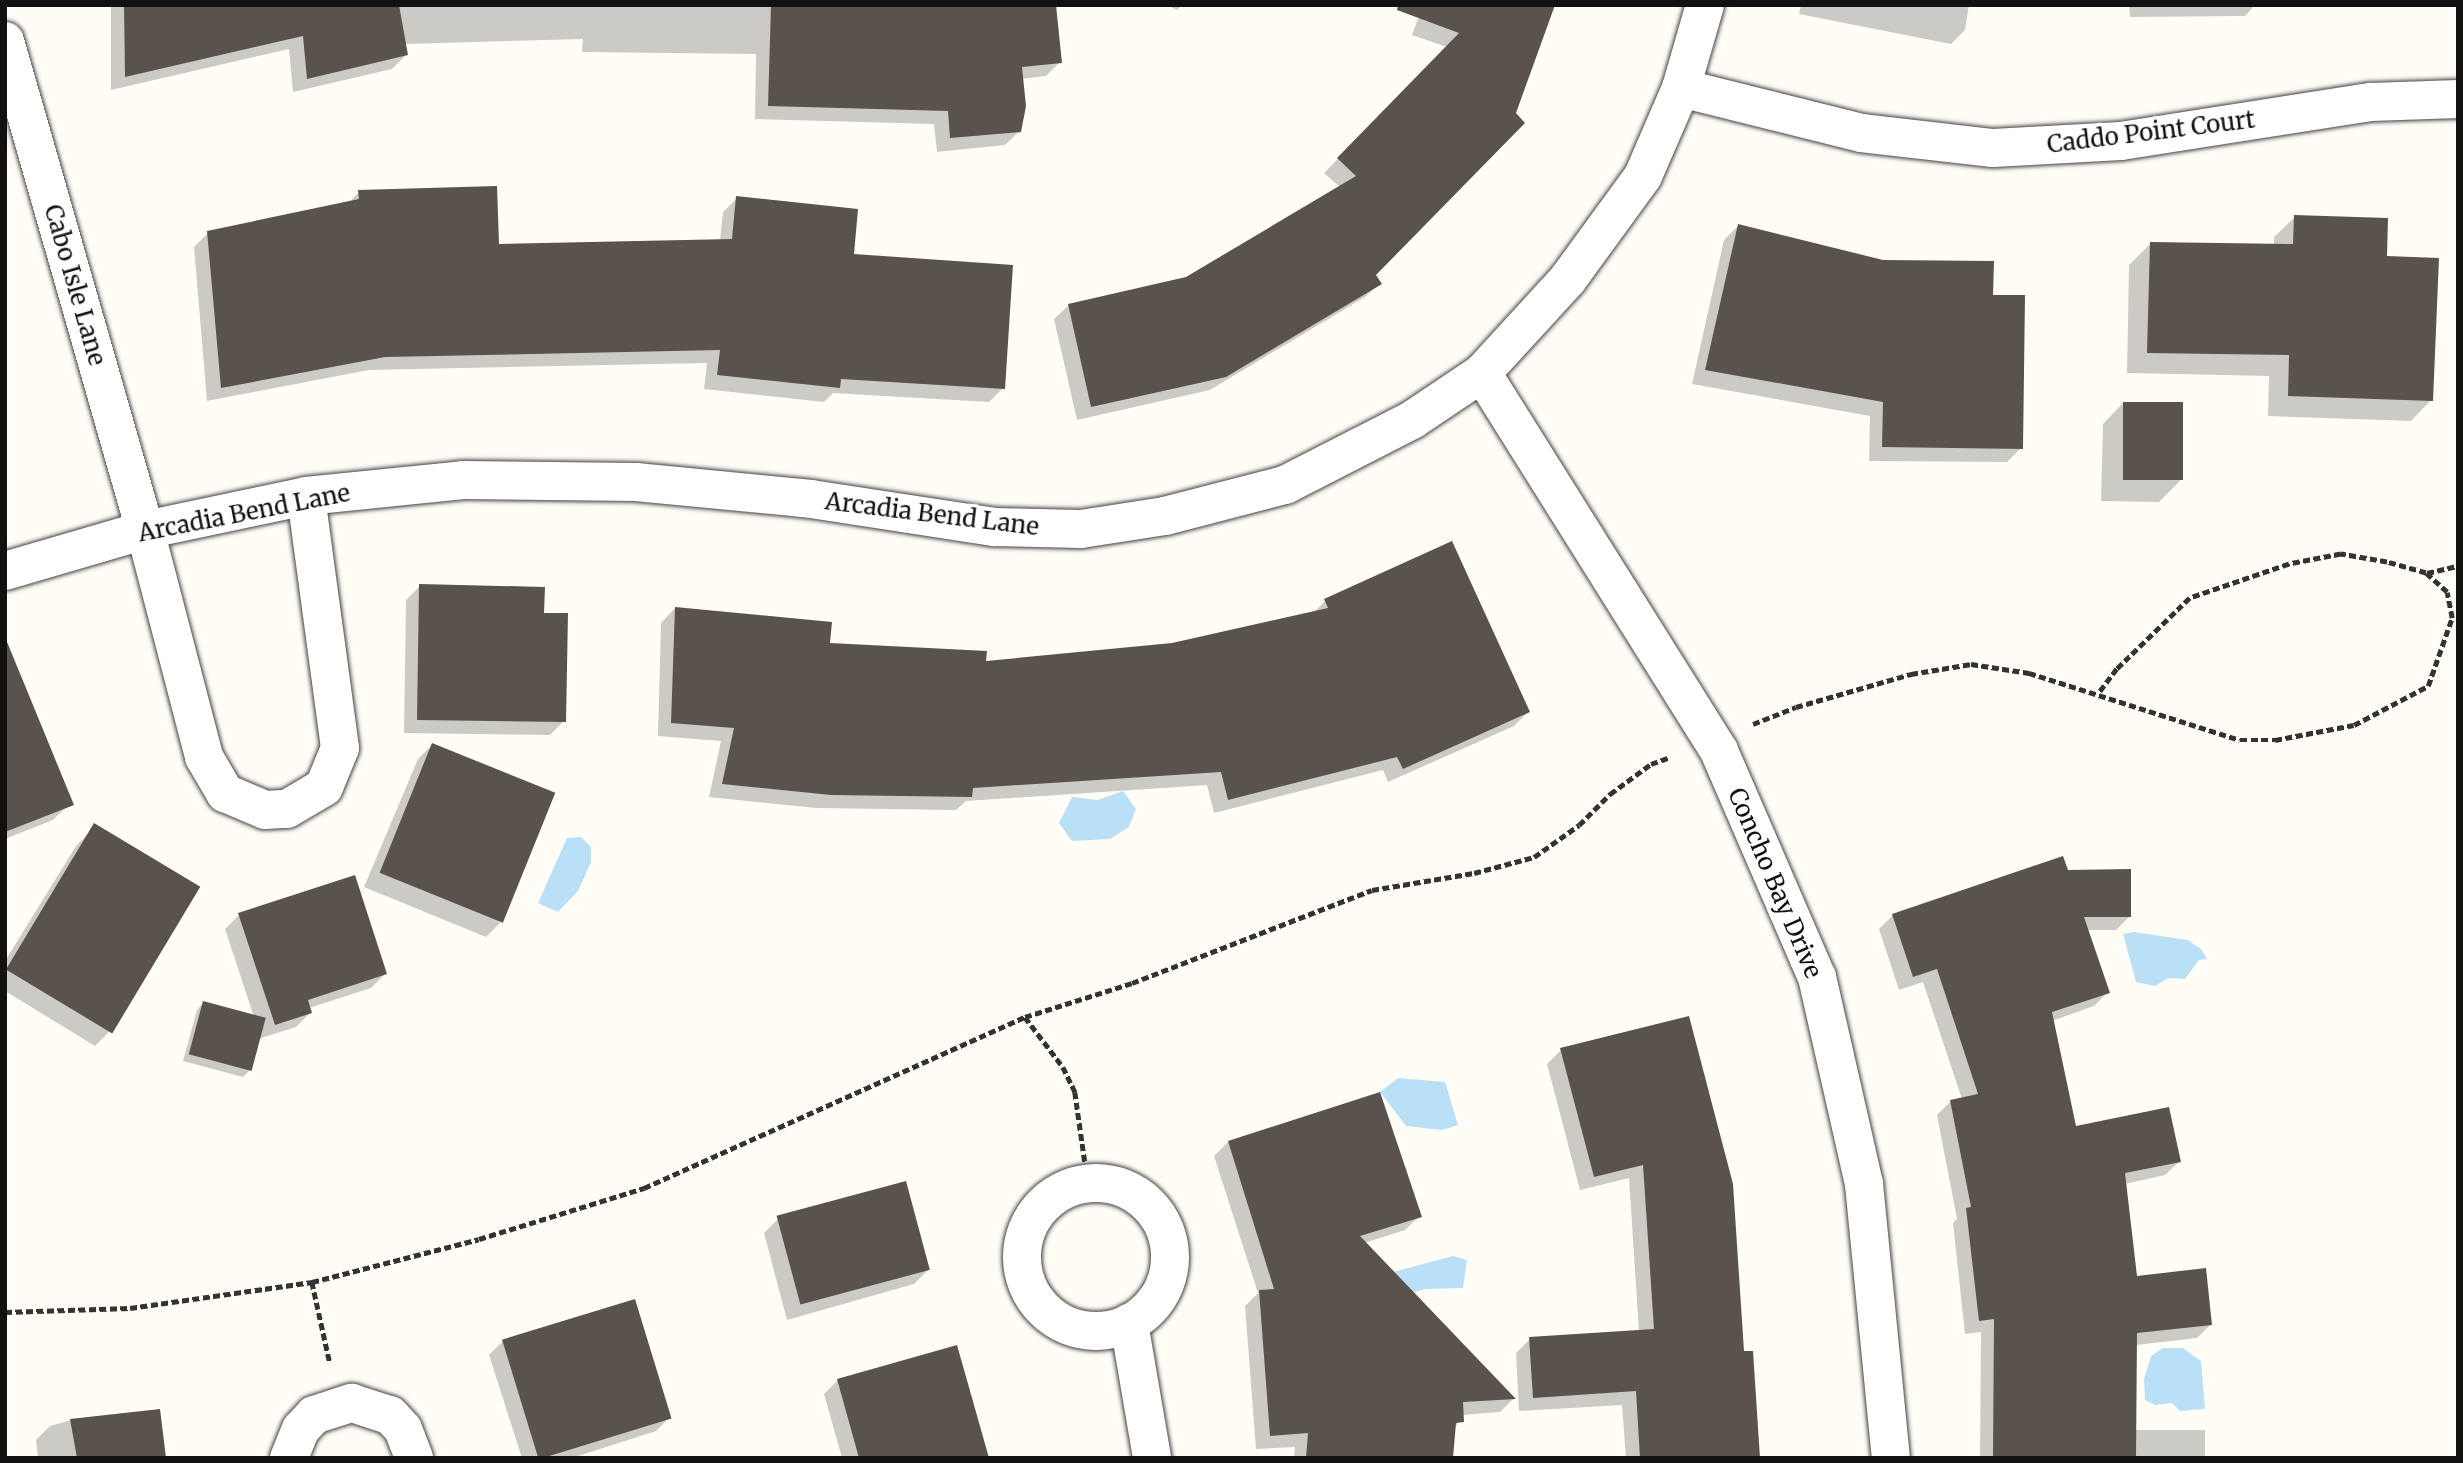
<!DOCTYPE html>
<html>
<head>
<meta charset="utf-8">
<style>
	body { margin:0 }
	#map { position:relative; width:2463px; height:1463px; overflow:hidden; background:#fffdf5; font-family:Merriweather,serif }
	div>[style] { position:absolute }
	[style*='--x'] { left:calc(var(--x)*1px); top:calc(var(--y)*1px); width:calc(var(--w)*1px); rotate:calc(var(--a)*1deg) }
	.water>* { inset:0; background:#b9e0f7 }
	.shadow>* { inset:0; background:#0003 }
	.building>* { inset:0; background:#5a524d; transform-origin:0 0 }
	.path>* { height:4.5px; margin-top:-2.25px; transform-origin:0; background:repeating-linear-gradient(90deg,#333 0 7px,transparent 0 10.5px) }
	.roads { filter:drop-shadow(0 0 2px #444) drop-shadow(0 0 2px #444) }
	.street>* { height:38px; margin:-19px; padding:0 19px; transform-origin:19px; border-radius:19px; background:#fff }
	.street>.ring { margin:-19px; padding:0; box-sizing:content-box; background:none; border:38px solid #fff; border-radius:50% }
	span { translate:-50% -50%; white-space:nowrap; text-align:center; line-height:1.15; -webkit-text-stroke:7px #fff; paint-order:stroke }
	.street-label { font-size:24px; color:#111 }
	.frame { position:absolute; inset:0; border:7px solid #111; pointer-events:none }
</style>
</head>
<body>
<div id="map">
	<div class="water">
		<i style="clip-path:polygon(1123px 791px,1136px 809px,1129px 827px,1110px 839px,1072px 841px,1059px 823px,1072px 797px,1098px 800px)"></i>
		<i style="clip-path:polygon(581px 837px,591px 847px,591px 862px,578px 891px,558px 912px,538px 903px,567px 838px)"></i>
		<i style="clip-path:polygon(2134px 932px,2188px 940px,2202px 950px,2207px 959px,2199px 960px,2185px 979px,2168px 978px,2155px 986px,2136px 982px,2123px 934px)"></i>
		<i style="clip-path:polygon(1398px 1078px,1445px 1082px,1458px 1125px,1442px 1130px,1406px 1126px,1380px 1092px)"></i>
		<i style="clip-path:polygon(1453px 1256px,1467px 1260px,1463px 1288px,1425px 1289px,1401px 1296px,1393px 1272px)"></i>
		<i style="clip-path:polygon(2163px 1348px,2183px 1348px,2201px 1361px,2205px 1409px,2180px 1411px,2172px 1403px,2155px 1405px,2145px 1400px,2144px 1379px,2151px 1356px)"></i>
	</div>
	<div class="shadow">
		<i style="clip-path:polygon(111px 5px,1054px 5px,1060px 62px,1046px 76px,1021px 79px,1020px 131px,1005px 145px,937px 152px,934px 124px,755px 119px,756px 54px,582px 52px,583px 39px,405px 44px,406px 55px,392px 69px,293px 92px,289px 49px,111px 90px)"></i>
		<i style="clip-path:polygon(1167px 5px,1182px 5px,1177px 10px)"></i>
		<i style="clip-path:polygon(1423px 5px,1554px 5px,1374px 275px,1380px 283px,1365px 297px,1210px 390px,1077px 420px,1054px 319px,1069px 305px,1187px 279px,1340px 187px,1324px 173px,1447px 47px,1412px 35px)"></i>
		<i style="clip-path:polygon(1801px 5px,1969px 5px,1965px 30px,1951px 44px,1799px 14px)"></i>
		<i style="clip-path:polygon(2129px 5px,2255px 5px,2245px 16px,2130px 17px)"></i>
		<i style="clip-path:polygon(359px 192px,497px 246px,720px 241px,723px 212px,737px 198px,852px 256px,1003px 388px,989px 402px,833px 393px,824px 402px,704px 389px,707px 363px,369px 370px,207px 401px,194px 247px,208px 233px,348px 203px)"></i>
		<i style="clip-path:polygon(2295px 217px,2385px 258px,2431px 400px,2411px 421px,2268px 416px,2269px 376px,2127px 373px,2129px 265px,2150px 244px,2274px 246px,2274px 237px)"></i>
		<i style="clip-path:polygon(1738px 226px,1991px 296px,2021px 448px,2007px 462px,1869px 461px,1870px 416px,1692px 384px,1724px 240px)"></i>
		<i style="clip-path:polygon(2123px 403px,2180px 481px,2159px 502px,2101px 501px,2103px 424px)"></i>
		<i style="clip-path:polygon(420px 586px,543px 615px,564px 721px,550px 735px,404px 733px,406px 600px)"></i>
		<i style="clip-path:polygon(1325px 601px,1528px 712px,1514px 726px,1388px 782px,1383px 770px,1214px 813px,1207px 785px,966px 801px,956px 810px,816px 808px,709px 797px,721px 741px,658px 736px,661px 623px,675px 608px,828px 645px,984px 663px,1172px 644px,1312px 614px)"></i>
		<i style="clip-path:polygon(20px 674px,57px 765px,66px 807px,53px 820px,5px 839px,5px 680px)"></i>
		<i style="clip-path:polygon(432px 745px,500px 923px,486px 937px,364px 887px,418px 759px)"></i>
		<i style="clip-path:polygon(91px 831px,109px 1032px,95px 1046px,5px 991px,5px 961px,76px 846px)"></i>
		<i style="clip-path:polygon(2067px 872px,2130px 916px,2116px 930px,2087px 930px,2108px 992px,2094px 1006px,2052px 1021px,2074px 1128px,2179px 1162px,2165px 1175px,2125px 1184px,2135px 1278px,2211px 1324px,2197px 1338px,2136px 1345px,2135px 1430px,2205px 1430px,2205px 1458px,1980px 1458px,1981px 1332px,1965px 1334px,1953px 1223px,1957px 1219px,1937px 1115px,1951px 1101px,1962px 1099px,1923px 982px,1899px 990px,1879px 929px,1893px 915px)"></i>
		<i style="clip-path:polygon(239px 915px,385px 974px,371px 988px,309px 1008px,310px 1013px,296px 1027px,258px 1039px,250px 1070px,243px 1077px,183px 1061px,197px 1010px,203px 1003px,254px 1017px,225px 929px)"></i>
		<i style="clip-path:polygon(1688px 1018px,1742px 1353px,1758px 1458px,1626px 1458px,1622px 1405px,1519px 1411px,1516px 1353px,1530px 1339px,1639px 1332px,1629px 1178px,1580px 1190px,1547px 1064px,1561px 1050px)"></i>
		<i style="clip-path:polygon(1228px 1142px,1420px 1216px,1405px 1230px,1364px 1243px,1513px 1399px,1500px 1412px,1462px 1415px,1454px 1430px,1452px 1458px,1294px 1458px,1295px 1447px,1256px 1449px,1245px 1306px,1258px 1293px,1214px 1156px)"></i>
		<i style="clip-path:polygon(778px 1219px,928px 1270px,914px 1284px,787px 1320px,764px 1233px)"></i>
		<i style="clip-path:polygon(503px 1341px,670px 1417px,656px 1431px,572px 1458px,522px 1458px,489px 1355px)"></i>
		<i style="clip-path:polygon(838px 1380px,987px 1458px,842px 1458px,824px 1394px)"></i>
		<i style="clip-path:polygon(71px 1420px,164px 1458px,38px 1458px,36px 1440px,50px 1426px)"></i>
	</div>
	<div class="building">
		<i style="clip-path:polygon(124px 5px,399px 5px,408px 55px,307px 79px,303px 36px,125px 77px)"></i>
		<i style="clip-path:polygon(771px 5px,1056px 5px,1062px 63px,1022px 67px,1026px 106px,1021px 132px,950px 138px,948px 111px,768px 106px)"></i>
		<i style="clip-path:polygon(1398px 5px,1555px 5px,1516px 113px,1525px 123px,1376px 275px,1382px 284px,1226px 377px,1091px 407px,1068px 304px,1186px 277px,1356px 176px,1337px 158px,1459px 33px,1397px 10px)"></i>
		<i style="clip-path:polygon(497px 186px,499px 244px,732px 239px,736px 196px,858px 209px,854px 254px,1013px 265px,1005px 389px,841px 379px,840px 388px,717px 375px,720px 350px,385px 357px,221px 388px,207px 231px,359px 199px,358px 190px)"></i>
		<i style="clip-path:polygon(2294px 215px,2388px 218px,2387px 256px,2439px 258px,2433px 401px,2288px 396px,2289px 355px,2147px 353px,2150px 242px,2293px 244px)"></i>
		<i style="clip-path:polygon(1738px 224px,1883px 260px,1994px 261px,1993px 295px,2025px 295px,2023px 449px,1882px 447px,1883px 402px,1705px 370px)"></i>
		<i style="left:2123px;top:402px;width:60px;height:78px"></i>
		<i style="clip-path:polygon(1452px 541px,1530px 712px,1403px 769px,1397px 757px,1228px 800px,1221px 772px,973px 788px,972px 797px,831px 795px,722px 784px,734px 728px,671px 723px,675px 607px,832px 622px,830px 643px,987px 651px,986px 661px,1172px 643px,1328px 608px,1324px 599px)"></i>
		<i style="clip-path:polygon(419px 584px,545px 587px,544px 613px,568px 613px,566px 722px,417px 720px)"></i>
		<i style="clip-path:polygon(5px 637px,74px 805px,5px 832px)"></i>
		<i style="left:432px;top:743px;width:133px;height:140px;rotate:22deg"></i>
		<i style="left:94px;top:823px;width:124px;height:171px;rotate:31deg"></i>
		<i style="clip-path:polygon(2063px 856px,2068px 870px,2131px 869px,2131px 917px,2084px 917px,2110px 993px,2052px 1012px,2076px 1126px,2169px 1107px,2181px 1162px,2125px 1173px,2137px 1276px,2206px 1268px,2212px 1325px,2137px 1333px,2136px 1458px,1993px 1458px,1994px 1319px,1979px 1321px,1966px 1208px,1971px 1207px,1950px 1100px,1978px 1094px,1937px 969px,1913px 977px,1892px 914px)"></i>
		<i style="clip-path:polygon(355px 875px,387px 974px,308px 1000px,312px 1013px,275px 1025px,238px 913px)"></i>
		<i style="left:203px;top:1001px;width:65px;height:55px;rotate:15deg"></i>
		<i style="clip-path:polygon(1689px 1016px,1733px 1184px,1744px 1351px,1753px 1351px,1760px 1458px,1640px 1458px,1636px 1391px,1533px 1398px,1529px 1337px,1654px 1329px,1643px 1165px,1594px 1177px,1560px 1048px)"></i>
		<i style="clip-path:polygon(1380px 1092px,1422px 1217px,1360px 1236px,1516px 1399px,1463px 1402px,1464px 1422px,1456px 1423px,1453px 1458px,1306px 1458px,1308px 1433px,1270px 1436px,1259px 1290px,1274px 1289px,1228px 1141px)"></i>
		<i style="left:906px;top:1181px;width:92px;height:134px;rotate:75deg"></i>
		<i style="left:635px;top:1299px;width:125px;height:139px;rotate:73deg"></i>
		<i style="clip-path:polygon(957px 1345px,989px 1458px,859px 1458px,837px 1379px)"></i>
		<i style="clip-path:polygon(160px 1409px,166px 1458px,77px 1458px,70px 1419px)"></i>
	</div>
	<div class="path">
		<i style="--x:2427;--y:573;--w:32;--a:-13"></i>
		<i style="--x:1753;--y:724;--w:46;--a:-21.6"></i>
		<i style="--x:1796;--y:707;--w:120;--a:-16"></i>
		<i style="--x:1911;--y:674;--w:61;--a:-9.5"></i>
		<i style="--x:1971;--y:664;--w:59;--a:8.8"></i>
		<i style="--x:2029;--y:673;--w:221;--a:17.6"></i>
		<i style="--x:2240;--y:740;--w:35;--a:0"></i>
		<i style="--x:2275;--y:740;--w:80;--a:-10.8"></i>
		<i style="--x:2354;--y:725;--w:84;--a:-27.8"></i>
		<i style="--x:2428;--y:686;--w:72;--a:-70.6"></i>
		<i style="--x:2452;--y:618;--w:26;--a:-101"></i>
		<i style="--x:2447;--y:592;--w:28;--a:-138"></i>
		<i style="--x:2426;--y:573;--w:41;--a:-164.2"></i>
		<i style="--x:2387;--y:562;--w:47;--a:-170.1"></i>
		<i style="--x:2341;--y:554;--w:53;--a:169.1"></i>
		<i style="--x:2289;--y:564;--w:105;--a:161"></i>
		<i style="--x:2190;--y:598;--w:102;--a:135.8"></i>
		<i style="--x:2117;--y:669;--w:30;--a:127"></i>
		<i style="--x:1025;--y:1017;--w:63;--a:52.8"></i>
		<i style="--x:1063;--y:1067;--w:28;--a:64"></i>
		<i style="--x:1075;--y:1092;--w:92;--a:81.9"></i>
		<i style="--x:312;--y:1282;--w:83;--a:77.5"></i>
		<i style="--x:5;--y:1312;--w:125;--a:-1.8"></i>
		<i style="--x:130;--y:1308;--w:184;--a:-8.1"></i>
		<i style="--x:312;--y:1282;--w:172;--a:-14.4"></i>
		<i style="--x:479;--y:1239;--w:173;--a:-17.2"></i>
		<i style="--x:644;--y:1188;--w:418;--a:-24.2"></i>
		<i style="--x:1025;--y:1017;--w:112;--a:-17.6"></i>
		<i style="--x:1132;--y:983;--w:257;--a:-21.2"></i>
		<i style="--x:1372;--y:890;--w:103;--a:-9.5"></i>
		<i style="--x:1474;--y:873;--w:62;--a:-14.9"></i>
		<i style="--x:1534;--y:857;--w:55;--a:-35.4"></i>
		<i style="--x:1579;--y:825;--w:44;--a:-45"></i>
		<i style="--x:1610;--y:794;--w:51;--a:-36.2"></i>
		<i style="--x:1651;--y:764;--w:20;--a:-20"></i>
	</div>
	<div class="roads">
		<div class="street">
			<i style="--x:5;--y:41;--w:509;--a:74.02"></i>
			<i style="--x:145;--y:530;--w:235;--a:75.4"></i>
			<i style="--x:204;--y:757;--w:42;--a:59.7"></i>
			<i style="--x:225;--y:793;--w:43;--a:23"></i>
			<i style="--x:265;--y:810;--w:22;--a:-3"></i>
			<i style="--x:287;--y:809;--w:43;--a:-30.7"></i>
			<i style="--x:324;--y:787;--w:42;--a:-67.7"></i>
			<i style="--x:340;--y:748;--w:254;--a:-97.7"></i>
			<i style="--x:1681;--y:88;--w:186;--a:14"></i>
			<i style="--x:1861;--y:133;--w:133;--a:6.5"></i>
			<i style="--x:1993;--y:148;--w:128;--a:-3.1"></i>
			<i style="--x:2121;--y:141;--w:253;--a:-8.9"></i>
			<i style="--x:2371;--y:102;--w:87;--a:-2"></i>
			<i style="--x:1482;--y:373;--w:446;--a:57.9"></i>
			<i style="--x:1719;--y:751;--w:246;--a:66.6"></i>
			<i style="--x:1817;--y:977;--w:212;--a:77.2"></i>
			<i style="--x:1864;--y:1184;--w:275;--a:84.4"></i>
			<i style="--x:5;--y:571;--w:146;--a:-16.3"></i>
			<i style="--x:145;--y:530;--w:165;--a:-11.9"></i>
			<i style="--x:306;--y:496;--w:158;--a:-5.8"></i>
			<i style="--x:463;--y:480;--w:173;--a:0.7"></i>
			<i style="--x:636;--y:482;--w:176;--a:5.5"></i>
			<i style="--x:811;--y:499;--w:186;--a:8.7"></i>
			<i style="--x:995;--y:527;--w:86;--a:1.3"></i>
			<i style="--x:1081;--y:529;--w:85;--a:-8.8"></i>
			<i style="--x:1165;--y:516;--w:124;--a:-14.5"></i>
			<i style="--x:1285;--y:485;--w:143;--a:-27.1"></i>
			<i style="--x:1412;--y:420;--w:84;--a:-33.9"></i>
			<i style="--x:1482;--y:373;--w:127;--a:-47.5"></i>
			<i style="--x:1568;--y:279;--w:127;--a:-53.9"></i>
			<i style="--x:1643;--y:176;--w:96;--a:-66.6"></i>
			<i style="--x:1681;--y:88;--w:86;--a:-73.9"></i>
			<i class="ring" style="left:1022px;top:1183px;width:110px;height:110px"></i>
			<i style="--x:1129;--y:1323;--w:137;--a:80.3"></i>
			<i style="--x:289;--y:1458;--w:31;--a:-68"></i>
			<i style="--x:301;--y:1429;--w:19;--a:-47"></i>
			<i style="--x:314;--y:1415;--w:40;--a:-18"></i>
			<i style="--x:352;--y:1403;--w:40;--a:18"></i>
			<i style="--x:390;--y:1415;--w:19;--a:47"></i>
			<i style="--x:403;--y:1429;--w:31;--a:69"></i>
		</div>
	</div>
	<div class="street-label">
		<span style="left:2151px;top:132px;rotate:-7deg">Caddo Point Court</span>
		<span style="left:75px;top:285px;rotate:74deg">Cabo Isle Lane</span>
		<span style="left:244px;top:513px;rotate:-11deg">Arcadia Bend Lane</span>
		<span style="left:932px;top:514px;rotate:7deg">Arcadia Bend Lane</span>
		<span style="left:1775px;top:883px;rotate:67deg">Concho Bay Drive</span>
	</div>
	<div class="frame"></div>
</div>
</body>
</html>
